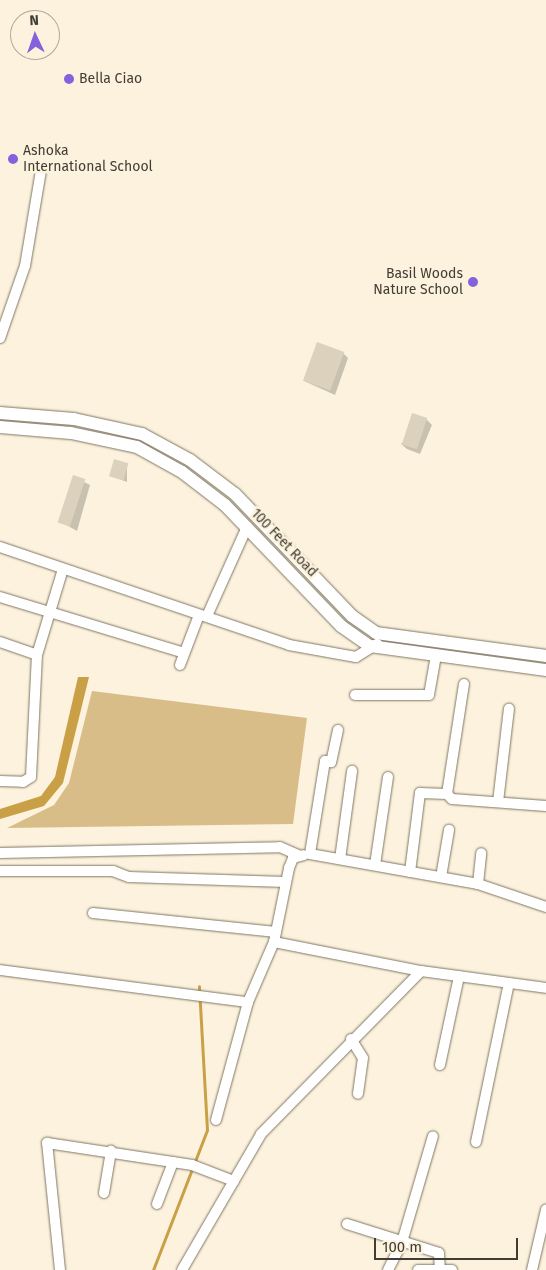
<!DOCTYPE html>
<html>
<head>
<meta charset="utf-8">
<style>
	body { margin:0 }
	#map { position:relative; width:546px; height:1270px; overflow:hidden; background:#fcf2dd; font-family:"Fira Sans",sans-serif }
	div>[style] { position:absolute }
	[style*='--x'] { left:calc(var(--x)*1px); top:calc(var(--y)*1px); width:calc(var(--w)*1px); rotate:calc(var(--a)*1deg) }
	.green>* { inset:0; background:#d8bd88 }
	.water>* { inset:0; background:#c9a046 }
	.shadow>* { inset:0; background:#0003 }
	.stream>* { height:3px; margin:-1.5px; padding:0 1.5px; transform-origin:1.5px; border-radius:1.5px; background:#c9a046 }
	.building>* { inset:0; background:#dbd1bd; transform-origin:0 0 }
	.roads { filter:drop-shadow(0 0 1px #7f7664) drop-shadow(0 0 1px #7f7664) }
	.minor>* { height:10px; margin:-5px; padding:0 5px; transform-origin:5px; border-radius:5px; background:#fff }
	.major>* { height:12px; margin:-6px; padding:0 6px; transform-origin:6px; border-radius:6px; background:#fff }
	.dots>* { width:14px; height:14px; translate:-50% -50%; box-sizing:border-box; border:2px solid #fcf2dd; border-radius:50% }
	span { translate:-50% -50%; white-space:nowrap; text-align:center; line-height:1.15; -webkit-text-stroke:5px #fcf2dd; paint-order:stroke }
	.poi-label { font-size:14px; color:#413d35 }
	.left { translate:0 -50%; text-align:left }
	.right { translate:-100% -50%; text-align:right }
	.street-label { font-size:14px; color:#413d35 }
	.north { position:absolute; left:10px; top:10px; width:50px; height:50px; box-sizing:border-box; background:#fcf2dd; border:1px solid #b1aa9a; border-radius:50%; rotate:357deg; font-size:14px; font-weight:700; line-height:20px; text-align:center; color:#413d35 }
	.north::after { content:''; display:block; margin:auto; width:18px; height:22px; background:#8661dc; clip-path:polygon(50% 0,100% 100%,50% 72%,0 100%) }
	.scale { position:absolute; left:374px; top:1238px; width:144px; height:22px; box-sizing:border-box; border:2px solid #413d35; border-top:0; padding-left:6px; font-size:15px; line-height:18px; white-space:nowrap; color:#413d35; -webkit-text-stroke:4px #fcf2dd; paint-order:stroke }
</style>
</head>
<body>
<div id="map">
	<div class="green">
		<i style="clip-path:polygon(92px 691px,307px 718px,293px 824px,7px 828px,54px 805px,69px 783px)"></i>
	</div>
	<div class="water">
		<i style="clip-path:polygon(78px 677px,89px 677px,63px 783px,44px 806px,0 819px,0 809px,41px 796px,55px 777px)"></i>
	</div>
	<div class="shadow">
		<i style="clip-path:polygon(343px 353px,348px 358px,335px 395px,304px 381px)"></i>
		<i style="clip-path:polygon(426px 419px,432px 425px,420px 454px,407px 449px,401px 444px)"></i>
		<i style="clip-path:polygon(127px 464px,127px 482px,111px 476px)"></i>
		<i style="clip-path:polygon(74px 477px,90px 485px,77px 531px,61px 522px)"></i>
	</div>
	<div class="stream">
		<i style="--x:153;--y:1270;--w:150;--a:-68.9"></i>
		<i style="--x:207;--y:1130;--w:144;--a:-93.2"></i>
	</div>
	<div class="building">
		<i style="left:317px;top:342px;width:29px;height:41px;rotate:20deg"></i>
		<i style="left:412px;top:413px;width:16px;height:33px;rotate:18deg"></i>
		<i style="left:114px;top:459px;width:15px;height:18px;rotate:16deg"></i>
		<i style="left:73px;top:475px;width:13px;height:50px;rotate:18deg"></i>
	</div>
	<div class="roads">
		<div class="minor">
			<i style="--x:0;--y:338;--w:76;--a:-70.9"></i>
			<i style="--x:25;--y:266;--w:97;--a:-80.5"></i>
			<i style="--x:0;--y:547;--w:305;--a:18.7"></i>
			<i style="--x:289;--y:645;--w:68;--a:10.2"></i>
			<i style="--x:356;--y:657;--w:25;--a:-32"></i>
			<i style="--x:0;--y:597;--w:192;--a:16.9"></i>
			<i style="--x:207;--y:616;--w:98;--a:-65.8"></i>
			<i style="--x:0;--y:642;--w:39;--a:19"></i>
			<i style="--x:180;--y:665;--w:53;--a:-69.2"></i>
			<i style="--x:464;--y:684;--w:111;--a:98.8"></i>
			<i style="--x:447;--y:794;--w:7;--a:45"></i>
			<i style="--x:452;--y:799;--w:94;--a:4.3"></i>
			<i style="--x:355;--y:695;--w:74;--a:0"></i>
			<i style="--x:429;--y:695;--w:39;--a:-80"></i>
			<i style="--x:338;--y:730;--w:33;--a:102"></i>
			<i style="--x:331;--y:762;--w:6;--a:-171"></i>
			<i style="--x:325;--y:761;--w:94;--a:99.2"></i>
			<i style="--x:310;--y:854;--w:171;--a:10.1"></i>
			<i style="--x:478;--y:884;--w:72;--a:18.7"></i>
			<i style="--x:0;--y:781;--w:23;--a:2"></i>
			<i style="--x:23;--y:782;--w:9;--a:-32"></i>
			<i style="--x:31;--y:777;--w:122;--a:-87.2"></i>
			<i style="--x:37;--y:655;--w:90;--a:-73.2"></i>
			<i style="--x:498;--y:802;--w:94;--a:-83.3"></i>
			<i style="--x:0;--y:853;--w:280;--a:-1.2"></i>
			<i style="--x:280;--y:847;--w:20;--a:24"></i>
			<i style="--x:340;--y:859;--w:89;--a:-82.2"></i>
			<i style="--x:375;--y:865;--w:89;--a:-81.6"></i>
			<i style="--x:0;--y:871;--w:113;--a:0"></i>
			<i style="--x:113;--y:871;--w:17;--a:21"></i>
			<i style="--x:129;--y:877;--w:157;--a:1.8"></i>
			<i style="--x:410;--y:872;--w:80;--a:-82.8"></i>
			<i style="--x:420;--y:793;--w:27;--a:2"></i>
			<i style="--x:441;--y:877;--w:48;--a:-80.3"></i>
			<i style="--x:478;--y:884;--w:31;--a:-84"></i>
			<i style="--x:93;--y:913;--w:184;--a:5.9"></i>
			<i style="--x:274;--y:942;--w:150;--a:11.2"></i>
			<i style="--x:421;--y:971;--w:126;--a:7.7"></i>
			<i style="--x:0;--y:970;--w:250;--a:7.4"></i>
			<i style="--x:351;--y:1039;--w:22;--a:58"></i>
			<i style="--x:363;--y:1058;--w:36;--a:98"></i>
			<i style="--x:440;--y:1065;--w:91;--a:-77.9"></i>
			<i style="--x:216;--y:1120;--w:122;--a:-74.8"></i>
			<i style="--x:248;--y:1002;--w:65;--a:-66.6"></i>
			<i style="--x:274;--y:942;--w:76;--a:-78.5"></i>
			<i style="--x:289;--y:868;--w:11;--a:-68"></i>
			<i style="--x:293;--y:858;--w:11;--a:-15"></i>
			<i style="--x:476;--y:1142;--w:162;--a:-78.3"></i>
			<i style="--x:104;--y:1193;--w:43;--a:-80.5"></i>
			<i style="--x:157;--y:1204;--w:45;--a:-69.1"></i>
			<i style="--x:347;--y:1224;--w:96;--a:17.5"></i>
			<i style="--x:439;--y:1253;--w:17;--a:87"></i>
			<i style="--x:60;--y:1270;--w:128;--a:-95.8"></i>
			<i style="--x:47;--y:1143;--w:147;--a:8.6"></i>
			<i style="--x:192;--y:1165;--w:45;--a:20.9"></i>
			<i style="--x:182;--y:1270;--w:157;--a:-59.8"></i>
			<i style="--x:261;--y:1134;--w:228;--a:-45.5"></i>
			<i style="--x:388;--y:1270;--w:31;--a:-63"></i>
			<i style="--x:402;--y:1242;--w:110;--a:-73.7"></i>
			<i style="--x:418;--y:1270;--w:34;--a:0"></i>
			<i style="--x:532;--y:1270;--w:62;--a:-76.9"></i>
		</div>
		<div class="major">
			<i style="--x:0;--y:413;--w:74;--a:4.6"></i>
			<i style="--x:74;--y:419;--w:70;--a:12.4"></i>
			<i style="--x:142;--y:434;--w:55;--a:28.4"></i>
			<i style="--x:190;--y:460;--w:56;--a:37.1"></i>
			<i style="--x:235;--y:494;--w:169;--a:46.2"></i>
			<i style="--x:352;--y:616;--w:29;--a:35"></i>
			<i style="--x:376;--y:633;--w:172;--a:7.7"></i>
			<i style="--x:0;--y:427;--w:71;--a:4.8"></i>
			<i style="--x:71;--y:433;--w:67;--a:12"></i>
			<i style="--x:137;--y:447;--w:51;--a:29.1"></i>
			<i style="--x:182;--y:472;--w:54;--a:37.5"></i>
			<i style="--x:225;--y:505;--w:168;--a:46.2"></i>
			<i style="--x:341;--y:626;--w:35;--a:35"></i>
			<i style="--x:370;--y:646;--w:178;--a:7.8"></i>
		</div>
	</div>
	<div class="dots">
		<i style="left:69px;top:79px;background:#8661dc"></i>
		<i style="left:13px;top:159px;background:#8661dc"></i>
		<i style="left:473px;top:282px;background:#8661dc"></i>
	</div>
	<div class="poi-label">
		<span class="left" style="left:79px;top:79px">Bella Ciao</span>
		<span class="left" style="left:23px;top:159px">Ashoka<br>International School</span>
		<span class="right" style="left:463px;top:282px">Basil Woods<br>Nature School</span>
	</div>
	<div class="street-label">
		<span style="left:284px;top:543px;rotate:46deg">100 Feet Road</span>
	</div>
	<div class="north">N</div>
	<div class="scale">100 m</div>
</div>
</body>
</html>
